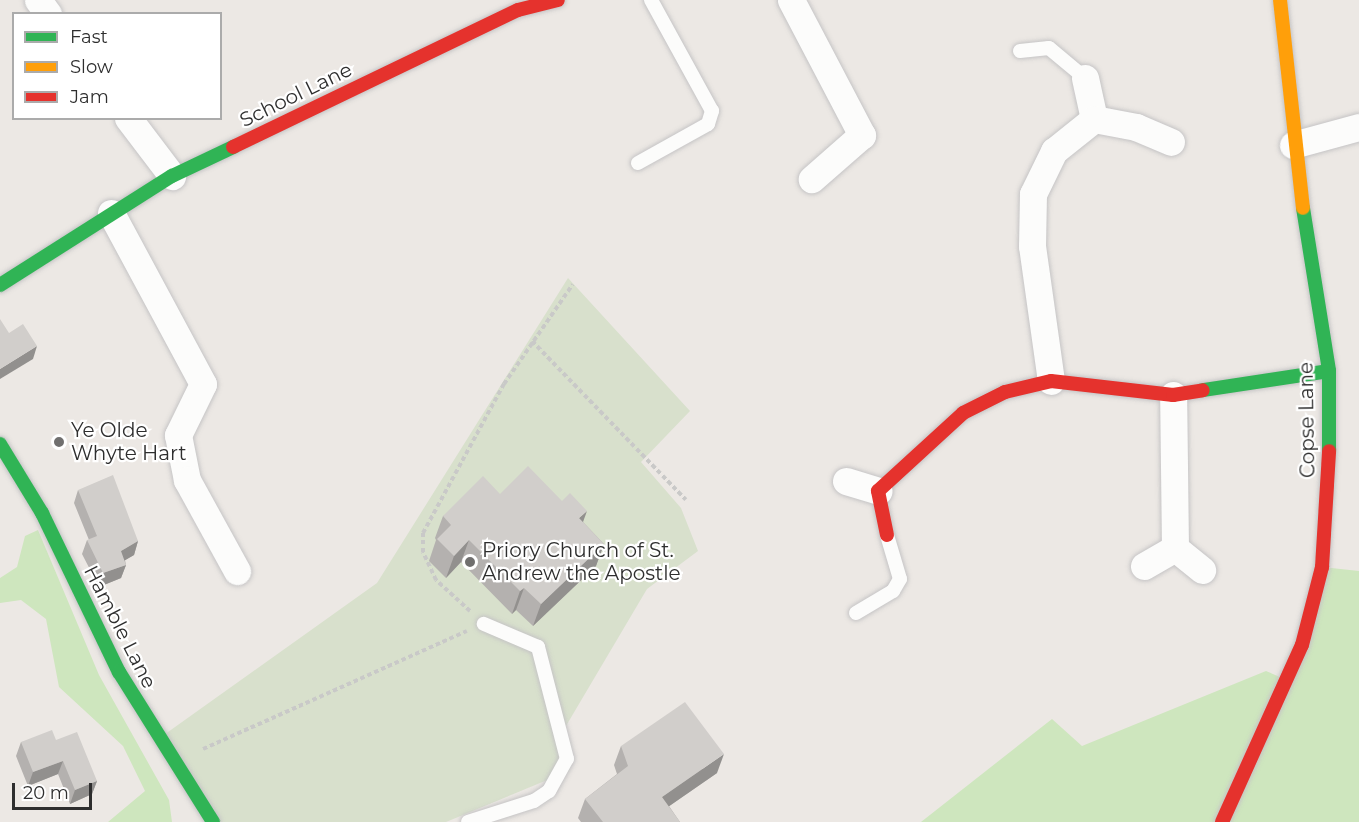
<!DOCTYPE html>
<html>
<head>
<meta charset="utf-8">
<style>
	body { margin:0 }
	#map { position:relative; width:1359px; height:822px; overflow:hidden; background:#ece8e4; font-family:Montserrat,sans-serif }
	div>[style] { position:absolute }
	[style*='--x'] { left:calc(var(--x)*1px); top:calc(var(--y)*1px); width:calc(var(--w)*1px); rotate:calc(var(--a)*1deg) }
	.green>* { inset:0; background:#cee6be }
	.cemetery>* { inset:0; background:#d8e0cc }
	.path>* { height:4px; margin-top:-2px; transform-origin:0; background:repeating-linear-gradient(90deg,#c9c9c8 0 4.5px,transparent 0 7.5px) }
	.roads { filter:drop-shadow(0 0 2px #c5c4c5) drop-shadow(0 0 2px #c5c4c5) }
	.lane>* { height:14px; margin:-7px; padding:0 7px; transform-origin:7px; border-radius:7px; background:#fcfcfb }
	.street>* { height:27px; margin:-13.5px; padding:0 13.5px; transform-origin:13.5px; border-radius:13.5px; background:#fcfcfb }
	.fast>* { height:14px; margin:-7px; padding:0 7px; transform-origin:7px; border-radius:7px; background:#30b455 }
	.slow>* { height:14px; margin:-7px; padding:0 7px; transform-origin:7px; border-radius:7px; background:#ff9f0a }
	.jam>* { height:14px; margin:-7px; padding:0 7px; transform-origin:7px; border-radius:7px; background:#e5322d }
	.wall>* { inset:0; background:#b4b1af }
	.shaded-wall>* { inset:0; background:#92908e }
	.building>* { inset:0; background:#d1cecb }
	.dots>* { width:16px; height:16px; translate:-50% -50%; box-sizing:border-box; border:3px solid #fff; border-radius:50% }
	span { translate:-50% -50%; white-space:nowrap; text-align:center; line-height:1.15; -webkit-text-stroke:4.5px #fff; paint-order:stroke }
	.street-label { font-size:20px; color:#2e2e2e }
	.poi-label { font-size:20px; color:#2e2e2e }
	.left { translate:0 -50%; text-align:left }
	.legend { position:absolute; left:12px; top:12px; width:210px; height:108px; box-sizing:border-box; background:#fff; border:2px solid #ababab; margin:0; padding:8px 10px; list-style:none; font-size:18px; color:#2e2e2e }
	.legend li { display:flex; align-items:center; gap:12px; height:30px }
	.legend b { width:30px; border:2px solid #ababab }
	.scale { position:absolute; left:12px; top:783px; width:80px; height:27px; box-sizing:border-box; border:3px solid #2e2e2e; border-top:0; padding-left:8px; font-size:18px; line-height:21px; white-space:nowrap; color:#2e2e2e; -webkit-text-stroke:4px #fff; paint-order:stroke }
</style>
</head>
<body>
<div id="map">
	<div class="green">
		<i style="clip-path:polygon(38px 530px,99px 675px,169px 800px,172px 822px,108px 822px,145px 791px,123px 746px,59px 687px,46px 619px,21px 600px,0 603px,0 578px,17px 567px,25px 536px)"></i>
		<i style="clip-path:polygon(1322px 567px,1359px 571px,1359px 822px,921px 822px,1052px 719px,1082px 746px,1266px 671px,1289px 681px)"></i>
	</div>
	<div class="cemetery">
		<i style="clip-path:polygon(568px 278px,690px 411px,641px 462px,681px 508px,698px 551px,647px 589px,563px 731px,569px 771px,446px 822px,219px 822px,161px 737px,377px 583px)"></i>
	</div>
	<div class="path">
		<i style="--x:532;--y:341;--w:221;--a:45.9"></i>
		<i style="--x:470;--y:611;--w:46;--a:-137.6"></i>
		<i style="--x:436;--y:580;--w:31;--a:-115"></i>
		<i style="--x:423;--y:552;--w:19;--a:-90"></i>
		<i style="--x:423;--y:533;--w:170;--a:-61.5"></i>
		<i style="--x:504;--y:384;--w:121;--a:-55.4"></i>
		<i style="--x:203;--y:749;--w:289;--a:-24.1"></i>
	</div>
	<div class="roads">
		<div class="lane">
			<i style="--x:1020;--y:51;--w:29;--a:-6"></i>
			<i style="--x:1049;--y:48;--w:47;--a:39.8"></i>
			<i style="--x:638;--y:163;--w:80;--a:-29.1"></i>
			<i style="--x:708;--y:124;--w:14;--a:-73"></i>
			<i style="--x:712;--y:111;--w:127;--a:-118.8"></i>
			<i style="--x:856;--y:613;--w:43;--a:-30.7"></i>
			<i style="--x:893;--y:591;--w:14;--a:-60"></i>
			<i style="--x:900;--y:579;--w:46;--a:-106.5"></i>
			<i style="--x:468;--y:822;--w:69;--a:-17.7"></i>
			<i style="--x:534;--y:801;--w:18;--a:-34"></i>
			<i style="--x:549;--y:791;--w:37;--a:-61"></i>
			<i style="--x:567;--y:759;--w:116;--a:-104.5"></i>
			<i style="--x:538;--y:647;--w:59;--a:-156.9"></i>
		</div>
		<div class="street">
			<i style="--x:38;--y:0;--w:17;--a:54"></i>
			<i style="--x:791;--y:0;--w:153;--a:62.3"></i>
			<i style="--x:862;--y:135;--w:67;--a:138.7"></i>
			<i style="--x:1085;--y:78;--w:42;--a:77.6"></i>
			<i style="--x:128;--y:118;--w:73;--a:52.8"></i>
			<i style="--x:1293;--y:145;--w:68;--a:-15.3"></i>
			<i style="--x:111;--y:213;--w:194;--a:61.7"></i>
			<i style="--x:203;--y:384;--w:57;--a:116.1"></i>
			<i style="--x:178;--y:435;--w:46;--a:78.7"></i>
			<i style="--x:187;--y:480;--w:104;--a:61.2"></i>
			<i style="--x:1051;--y:381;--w:136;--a:-98"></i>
			<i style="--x:1032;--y:246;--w:52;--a:-88.9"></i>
			<i style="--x:1033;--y:194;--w:48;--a:-64"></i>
			<i style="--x:1054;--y:151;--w:51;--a:-38.7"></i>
			<i style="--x:1094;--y:119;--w:43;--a:10.8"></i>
			<i style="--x:1136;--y:127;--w:38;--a:23"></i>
			<i style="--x:846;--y:481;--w:34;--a:17"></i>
			<i style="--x:1175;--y:548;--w:35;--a:39"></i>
			<i style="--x:1144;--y:566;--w:36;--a:-30"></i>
			<i style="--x:1175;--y:548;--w:153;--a:-90.7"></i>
		</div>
		<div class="fast">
			<i style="--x:1303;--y:208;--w:165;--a:80.9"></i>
			<i style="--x:1329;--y:371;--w:80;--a:90"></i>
			<i style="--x:0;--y:285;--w:204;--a:-32.4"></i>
			<i style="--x:172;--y:176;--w:68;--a:-25.4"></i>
			<i style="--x:1203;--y:390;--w:127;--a:-8.6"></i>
			<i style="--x:0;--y:444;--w:81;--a:58.7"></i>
			<i style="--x:42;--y:513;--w:177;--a:64.2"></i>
			<i style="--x:119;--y:672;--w:177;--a:57.9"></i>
		</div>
		<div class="slow">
			<i style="--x:1280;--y:0;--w:209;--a:83.7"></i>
		</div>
		<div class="jam">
			<i style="--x:233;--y:147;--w:316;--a:-25.7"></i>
			<i style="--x:518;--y:10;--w:41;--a:-14"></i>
			<i style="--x:887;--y:535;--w:45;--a:-101.6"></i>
			<i style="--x:878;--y:491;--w:115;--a:-42.5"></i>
			<i style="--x:963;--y:413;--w:47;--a:-26.6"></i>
			<i style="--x:1005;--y:392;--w:47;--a:-13.4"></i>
			<i style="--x:1051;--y:381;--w:123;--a:6.5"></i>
			<i style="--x:1173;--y:395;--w:30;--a:-9"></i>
			<i style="--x:1222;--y:822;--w:194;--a:-65.7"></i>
			<i style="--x:1302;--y:645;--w:81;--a:-75.6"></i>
			<i style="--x:1322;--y:567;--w:116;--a:-86.5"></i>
		</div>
	</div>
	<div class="wall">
		<i style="clip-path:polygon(78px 490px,138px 541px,134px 555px,125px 560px,126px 565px,121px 578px,99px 587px,82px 554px,87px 540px,89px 540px,74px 503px)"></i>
		<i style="clip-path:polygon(500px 494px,583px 522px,604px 544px,596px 566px,533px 626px,516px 610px,512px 614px,461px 562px,446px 578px,429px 561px,436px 540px,435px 538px,443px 516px)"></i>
		<i style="clip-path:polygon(56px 740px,97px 781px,92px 794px,70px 804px,58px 774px,28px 786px,16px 756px,21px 742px)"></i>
		<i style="clip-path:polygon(621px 746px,717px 773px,669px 806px,680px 822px,581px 822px,578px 818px,585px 799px,617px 774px,614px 765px)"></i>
	</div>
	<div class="shaded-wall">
		<i style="clip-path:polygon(37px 346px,33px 359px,0 379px,0 369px)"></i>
		<i style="clip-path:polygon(587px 511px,579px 533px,579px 518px)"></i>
		<i style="clip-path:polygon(469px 540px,461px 562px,446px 578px,454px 556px)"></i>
		<i style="clip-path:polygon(138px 541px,134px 555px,117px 565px,121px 551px)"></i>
		<i style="clip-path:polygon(604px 544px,596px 566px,533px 626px,541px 604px)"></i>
		<i style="clip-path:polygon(126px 565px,121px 578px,99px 587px,103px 573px)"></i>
		<i style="clip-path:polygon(524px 588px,516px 610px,512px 614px,520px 591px)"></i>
		<i style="clip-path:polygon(724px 754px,717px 773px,655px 816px,662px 797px)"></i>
		<i style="clip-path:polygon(63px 761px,58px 774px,28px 786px,33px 772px)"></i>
		<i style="clip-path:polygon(97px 781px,92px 794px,70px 804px,75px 790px)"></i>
	</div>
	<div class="building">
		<i style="clip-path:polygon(0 319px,9px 333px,23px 324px,37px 346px,0 369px)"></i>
		<i style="clip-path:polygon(528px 466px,562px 501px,570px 493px,587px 511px,579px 518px,604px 544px,541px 604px,524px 588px,520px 591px,469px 540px,454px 556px,437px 539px,451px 525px,443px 516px,483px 476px,500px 494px)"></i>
		<i style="clip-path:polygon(113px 475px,138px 541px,121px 551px,126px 565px,103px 573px,87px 540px,97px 536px,78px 490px)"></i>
		<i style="clip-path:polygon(685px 702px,724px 754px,662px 797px,680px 822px,603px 822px,585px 799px,628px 766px,621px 746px)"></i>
		<i style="clip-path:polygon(52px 730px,56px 740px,77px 732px,97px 781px,75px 790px,63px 761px,33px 772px,21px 742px)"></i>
	</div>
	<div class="dots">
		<i style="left:59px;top:442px;background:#706f6e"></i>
		<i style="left:470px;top:562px;background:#706f6e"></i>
	</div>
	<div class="street-label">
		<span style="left:296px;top:95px;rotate:-26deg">School Lane</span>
		<span style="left:1307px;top:420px;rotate:-91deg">Copse Lane</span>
		<span style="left:120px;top:627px;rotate:63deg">Hamble Lane</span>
	</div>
	<div class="poi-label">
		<span class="left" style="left:71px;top:442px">Ye Olde<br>Whyte Hart</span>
		<span class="left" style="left:482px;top:562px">Priory Church of St.<br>Andrew the Apostle</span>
	</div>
	<ul class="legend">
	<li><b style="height:8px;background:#30b455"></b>Fast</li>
	<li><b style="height:8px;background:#ff9f0a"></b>Slow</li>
	<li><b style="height:8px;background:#e5322d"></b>Jam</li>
	</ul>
	<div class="scale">20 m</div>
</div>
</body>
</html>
